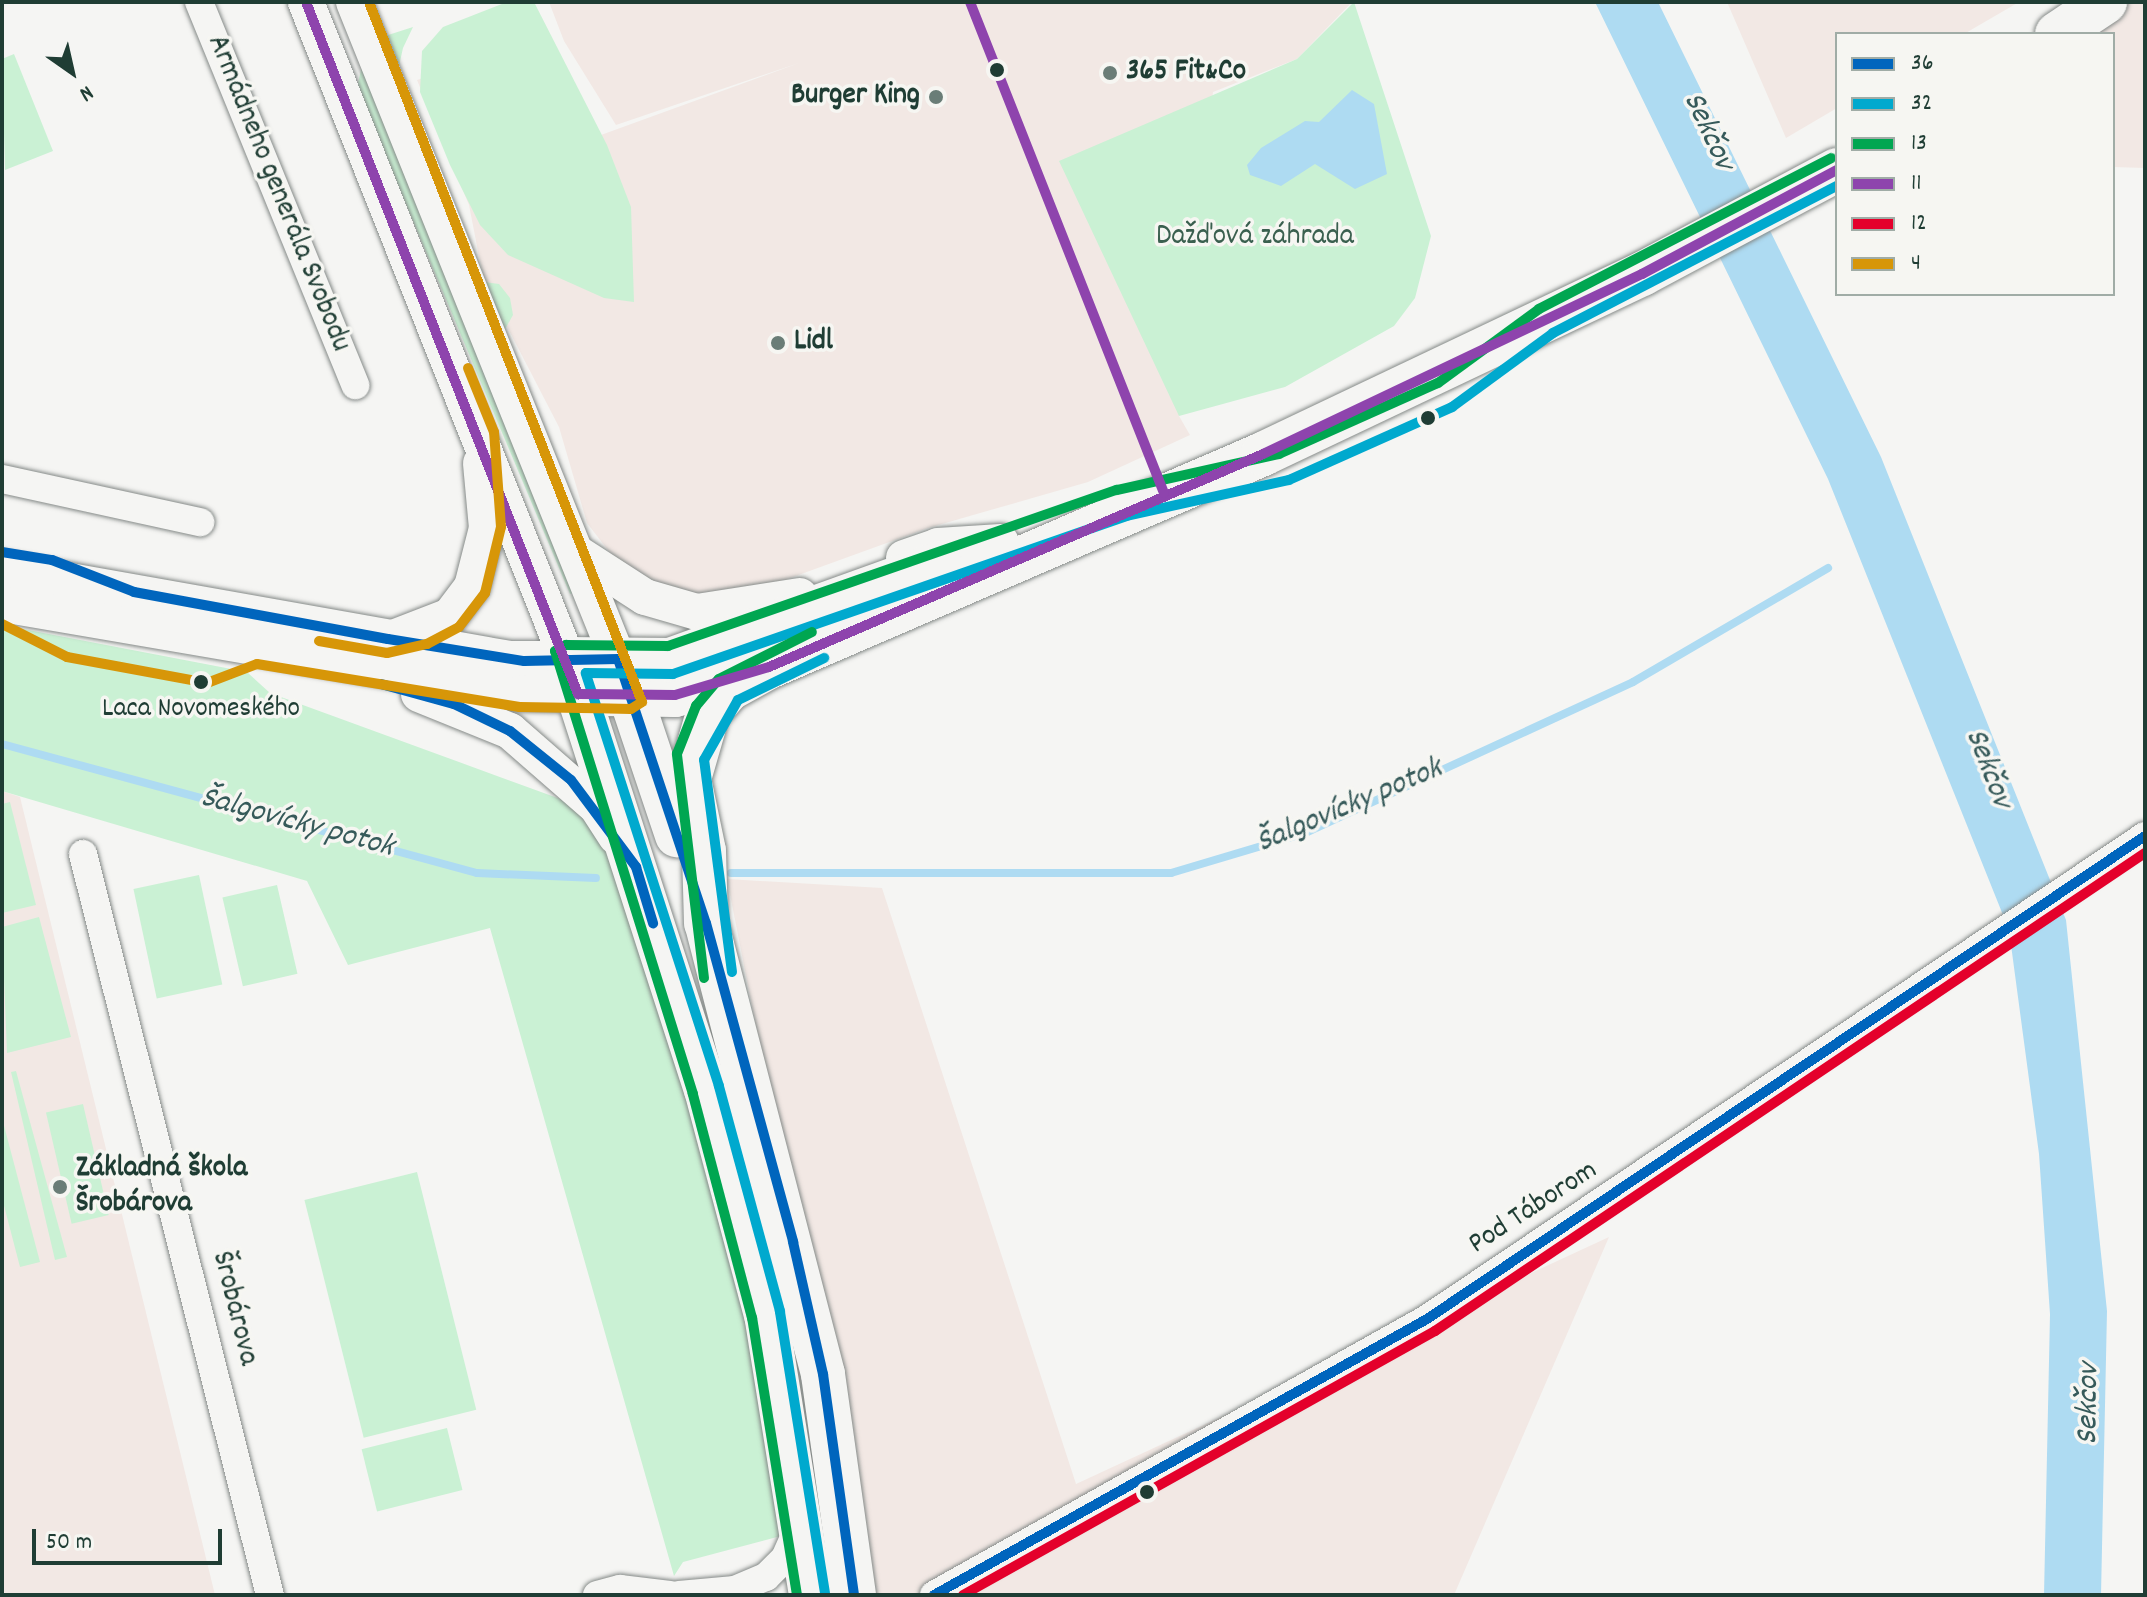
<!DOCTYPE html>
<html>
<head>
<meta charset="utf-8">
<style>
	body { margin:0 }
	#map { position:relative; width:2147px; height:1597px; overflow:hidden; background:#f5f5f3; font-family:Dekko,sans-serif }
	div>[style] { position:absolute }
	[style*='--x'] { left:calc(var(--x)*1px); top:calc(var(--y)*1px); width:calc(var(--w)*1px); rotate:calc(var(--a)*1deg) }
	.built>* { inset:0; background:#f2e8e4 }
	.green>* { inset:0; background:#caf1d4; transform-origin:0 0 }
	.water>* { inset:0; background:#aedbf2 }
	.stream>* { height:8px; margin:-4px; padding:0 4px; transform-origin:4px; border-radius:4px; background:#aedbf2 }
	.roads { filter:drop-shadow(0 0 2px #858a88) drop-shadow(0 0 2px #858a88) }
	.minor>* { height:28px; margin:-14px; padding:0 14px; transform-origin:14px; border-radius:14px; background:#f5f5f3 }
	.tertiary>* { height:36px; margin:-18px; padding:0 18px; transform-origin:18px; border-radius:18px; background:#f5f5f3 }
	.primary>* { height:44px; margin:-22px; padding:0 22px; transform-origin:22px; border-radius:22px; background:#f5f5f3 }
	.bus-1>* { height:10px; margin:-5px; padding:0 5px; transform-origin:5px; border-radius:5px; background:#0065bd }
	.bus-2>* { height:10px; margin:-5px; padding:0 5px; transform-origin:5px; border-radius:5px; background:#00a9ce }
	.bus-3>* { height:10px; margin:-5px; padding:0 5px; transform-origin:5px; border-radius:5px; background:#00a651 }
	.bus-4>* { height:10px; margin:-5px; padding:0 5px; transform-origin:5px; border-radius:5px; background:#8e44ad }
	.bus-5>* { height:10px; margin:-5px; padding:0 5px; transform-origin:5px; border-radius:5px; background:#e4002b }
	.bus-6>* { height:10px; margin:-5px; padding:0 5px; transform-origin:5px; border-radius:5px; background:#d79608 }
	.dots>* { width:22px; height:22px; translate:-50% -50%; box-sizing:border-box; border:4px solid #f6f6f2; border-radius:50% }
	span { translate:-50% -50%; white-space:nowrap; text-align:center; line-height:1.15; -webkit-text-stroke:7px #f6f6f2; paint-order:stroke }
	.bus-label { font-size:28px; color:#1f3d34 }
	.poi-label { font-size:30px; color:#1f3d34; font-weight:700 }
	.left { translate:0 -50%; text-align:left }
	.right { translate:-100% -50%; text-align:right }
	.street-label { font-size:30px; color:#1f3d34 }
	.park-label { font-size:30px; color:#3a604f }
	.water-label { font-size:32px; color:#365a5a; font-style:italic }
	.frame { position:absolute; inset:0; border:4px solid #1f3d34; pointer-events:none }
	.legend { position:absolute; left:1835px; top:32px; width:280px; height:264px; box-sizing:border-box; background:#f6f6f2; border:2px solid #a0aca6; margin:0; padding:10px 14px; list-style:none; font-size:24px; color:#1f3d34 }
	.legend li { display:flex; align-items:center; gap:16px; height:40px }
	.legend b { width:40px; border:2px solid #a0aca6 }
	.north { position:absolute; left:32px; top:32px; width:80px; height:80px; -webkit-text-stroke:6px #f6f6f2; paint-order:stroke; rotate:146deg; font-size:22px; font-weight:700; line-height:32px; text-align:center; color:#1f3d34 }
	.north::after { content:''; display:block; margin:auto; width:28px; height:36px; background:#1f3d34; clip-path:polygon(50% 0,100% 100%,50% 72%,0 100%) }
	.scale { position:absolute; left:32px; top:1529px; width:190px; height:36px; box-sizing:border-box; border:4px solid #1f3d34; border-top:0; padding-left:10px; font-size:24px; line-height:28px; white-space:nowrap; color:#1f3d34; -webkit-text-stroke:6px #f6f6f2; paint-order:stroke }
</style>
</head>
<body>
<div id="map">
	<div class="built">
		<i style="clip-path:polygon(549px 2px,1352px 2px,1297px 59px,1213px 92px,1179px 416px,1190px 435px,1088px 482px,928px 528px,746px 594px,680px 597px,621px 567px,587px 523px,559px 427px,484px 282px,469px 205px,417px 80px,550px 40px,601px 135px,799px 63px,616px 125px,564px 41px)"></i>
		<i style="clip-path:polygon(1727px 2px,2019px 2px,1964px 34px,1837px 34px,1837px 108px,1786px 138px)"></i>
		<i style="clip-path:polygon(2115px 2px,2145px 2px,2145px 168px,2113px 167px,2113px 34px,2067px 34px)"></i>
		<i style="clip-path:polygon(2px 791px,20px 797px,215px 1595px,2px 1595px)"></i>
		<i style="clip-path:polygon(727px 879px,882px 888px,1076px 1484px,1609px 1237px,1454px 1595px,876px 1595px,828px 1325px,770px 1098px)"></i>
	</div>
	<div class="green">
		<i style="clip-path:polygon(507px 2px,534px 2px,607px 145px,631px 207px,634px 302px,604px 298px,508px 255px,480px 225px,450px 165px,420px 92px,422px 51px,443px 27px)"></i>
		<i style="clip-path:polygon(1354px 2px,1431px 236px,1415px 298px,1394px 326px,1285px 387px,1179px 416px,1059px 161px,1297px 59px)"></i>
		<i style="clip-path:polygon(413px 27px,403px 48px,399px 66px,385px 36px)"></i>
		<i style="clip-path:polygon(14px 54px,53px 151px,5px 170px,2px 59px)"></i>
		<i style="clip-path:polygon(362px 65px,576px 592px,570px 594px,357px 88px)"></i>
		<i style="clip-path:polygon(484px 282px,499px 284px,510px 298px,513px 315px,504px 331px)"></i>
		<i style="clip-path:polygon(2px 625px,247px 672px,270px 693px,574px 804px,641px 887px,796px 1532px,683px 1562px,674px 1576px,490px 928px,348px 965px,307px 881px,2px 791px)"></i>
		<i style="clip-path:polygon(10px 802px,36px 905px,2px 913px,2px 804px)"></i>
		<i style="left:199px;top:875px;width:112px;height:67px;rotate:78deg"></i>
		<i style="left:277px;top:885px;width:91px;height:56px;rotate:77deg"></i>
		<i style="clip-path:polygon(39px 917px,71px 1037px,7px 1053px,2px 927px)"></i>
		<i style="clip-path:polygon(16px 1071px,67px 1257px,55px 1260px,11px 1072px)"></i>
		<i style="left:83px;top:1104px;width:114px;height:38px;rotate:77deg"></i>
		<i style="clip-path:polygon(2px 1118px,40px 1262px,20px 1267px,2px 1198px)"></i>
		<i style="left:417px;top:1172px;width:245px;height:116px;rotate:76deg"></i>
		<i style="left:447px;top:1428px;width:64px;height:88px;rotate:76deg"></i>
	</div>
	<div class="water">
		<i style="clip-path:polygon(1595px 2px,1658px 2px,1881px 457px,2066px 920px,2107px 1311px,2101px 1595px,2044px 1595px,2050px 1314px,2039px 1154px,2009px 930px,1828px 479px)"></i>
		<i style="clip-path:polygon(1352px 90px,1374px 104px,1387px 174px,1355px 189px,1315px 164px,1281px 186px,1250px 175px,1247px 165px,1261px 148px,1305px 121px,1319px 122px)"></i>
	</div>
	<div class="stream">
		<i style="--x:2;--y:744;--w:492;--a:15.2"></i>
		<i style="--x:477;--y:873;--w:119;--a:2.4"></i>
		<i style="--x:731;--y:873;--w:440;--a:0"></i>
		<i style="--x:1171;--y:873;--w:140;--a:-16.6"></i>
		<i style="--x:1305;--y:833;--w:361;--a:-24.7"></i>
		<i style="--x:1633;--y:682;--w:226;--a:-30.3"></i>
	</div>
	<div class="roads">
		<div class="minor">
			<i style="--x:199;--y:2;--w:414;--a:67.8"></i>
			<i style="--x:2;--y:479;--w:203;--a:12.3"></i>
			<i style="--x:83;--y:854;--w:764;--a:75.84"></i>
			<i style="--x:597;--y:1595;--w:24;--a:-15"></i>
			<i style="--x:620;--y:1589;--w:50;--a:6.8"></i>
			<i style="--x:679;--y:1595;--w:56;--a:-5.1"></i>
			<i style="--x:735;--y:1590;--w:34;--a:-23"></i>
			<i style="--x:766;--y:1577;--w:27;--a:-45"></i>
			<i style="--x:785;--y:1558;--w:35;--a:-66"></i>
			<i style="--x:934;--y:1595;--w:565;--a:-29.24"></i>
			<i style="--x:1427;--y:1319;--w:865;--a:-33.93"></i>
		</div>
		<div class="tertiary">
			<i style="--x:354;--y:2;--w:708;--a:68.11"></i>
			<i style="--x:580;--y:555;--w:77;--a:32.9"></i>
			<i style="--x:645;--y:597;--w:54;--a:16.1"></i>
			<i style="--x:697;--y:612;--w:104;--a:-8.8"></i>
			<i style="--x:904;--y:558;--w:36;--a:-19"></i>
			<i style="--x:938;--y:546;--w:63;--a:-3.6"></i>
			<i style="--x:2;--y:569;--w:516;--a:10.05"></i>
			<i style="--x:510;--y:659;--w:57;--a:0"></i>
			<i style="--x:567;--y:659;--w:707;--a:-111.67"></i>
			<i style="--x:2;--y:604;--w:528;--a:9.71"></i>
			<i style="--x:522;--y:693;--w:56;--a:1"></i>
			<i style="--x:393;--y:638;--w:61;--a:-21.1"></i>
			<i style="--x:450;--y:616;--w:36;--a:-53"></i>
			<i style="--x:472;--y:587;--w:61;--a:-75.7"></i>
			<i style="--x:487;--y:528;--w:65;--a:-95.3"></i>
			<i style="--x:419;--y:694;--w:98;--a:22.1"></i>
			<i style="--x:510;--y:731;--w:116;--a:41.1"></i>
			<i style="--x:597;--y:807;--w:35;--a:57"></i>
		</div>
		<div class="primary">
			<i style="--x:2057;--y:34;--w:58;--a:-33.7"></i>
			<i style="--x:618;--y:659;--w:186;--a:71.5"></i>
			<i style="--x:604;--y:694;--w:71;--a:0.8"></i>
			<i style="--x:675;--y:695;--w:72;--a:-16.9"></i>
			<i style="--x:811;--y:1595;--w:284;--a:-99.1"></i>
			<i style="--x:766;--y:1315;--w:233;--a:-104.9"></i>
			<i style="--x:706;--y:1090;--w:453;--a:-107.9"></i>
			<i style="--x:567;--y:659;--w:103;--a:0.6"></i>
			<i style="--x:670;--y:660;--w:287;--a:-19.8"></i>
			<i style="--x:854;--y:1595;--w:223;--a:-98"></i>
			<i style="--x:823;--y:1374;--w:466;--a:-104.5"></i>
			<i style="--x:706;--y:923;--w:72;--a:-91.6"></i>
			<i style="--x:704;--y:851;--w:74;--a:-101.8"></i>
			<i style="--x:689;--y:779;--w:69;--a:-73.9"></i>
			<i style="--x:708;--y:713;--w:32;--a:-49"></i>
			<i style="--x:729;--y:689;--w:46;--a:-28.8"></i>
			<i style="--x:769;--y:667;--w:538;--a:-23.32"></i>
			<i style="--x:1263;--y:454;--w:420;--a:-25.4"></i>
			<i style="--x:1642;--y:274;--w:221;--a:-28.1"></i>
		</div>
	</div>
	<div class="bus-1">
		<i style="--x:2;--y:552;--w:51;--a:9.1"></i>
		<i style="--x:52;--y:560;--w:88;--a:21.3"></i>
		<i style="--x:134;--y:592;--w:258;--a:10.5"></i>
		<i style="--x:388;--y:639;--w:138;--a:9.2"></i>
		<i style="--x:524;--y:661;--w:94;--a:-1.2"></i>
		<i style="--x:618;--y:659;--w:278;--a:71.6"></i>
		<i style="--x:706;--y:923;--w:331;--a:74.7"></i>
		<i style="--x:793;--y:1242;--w:135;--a:77.2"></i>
		<i style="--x:823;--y:1374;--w:223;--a:82"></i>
		<i style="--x:381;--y:684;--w:76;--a:15.3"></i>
		<i style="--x:454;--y:704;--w:62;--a:25.7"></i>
		<i style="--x:510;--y:731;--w:78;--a:38.8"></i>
		<i style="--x:571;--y:780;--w:109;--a:53.2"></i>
		<i style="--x:636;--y:867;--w:59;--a:73.1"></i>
		<i style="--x:934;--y:1595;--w:565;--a:-29.24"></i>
		<i style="--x:1427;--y:1319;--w:865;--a:-33.93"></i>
	</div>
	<div class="bus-2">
		<i style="--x:732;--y:972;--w:214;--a:-97.5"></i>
		<i style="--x:704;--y:760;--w:69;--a:-60.5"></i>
		<i style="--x:738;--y:700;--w:96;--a:-26"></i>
		<i style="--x:825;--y:1593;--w:286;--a:-99.1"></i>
		<i style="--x:780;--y:1311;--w:233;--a:-105.2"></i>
		<i style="--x:719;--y:1086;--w:434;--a:-107.9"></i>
		<i style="--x:586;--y:673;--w:87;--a:0.7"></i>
		<i style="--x:673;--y:674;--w:480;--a:-19.2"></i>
		<i style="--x:1126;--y:516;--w:167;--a:-12.5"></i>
		<i style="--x:1289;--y:480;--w:179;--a:-24.1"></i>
		<i style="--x:1452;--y:407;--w:125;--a:-36.2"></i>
		<i style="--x:1553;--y:333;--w:320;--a:-27.4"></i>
	</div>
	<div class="bus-3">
		<i style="--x:704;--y:978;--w:226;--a:-96.9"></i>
		<i style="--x:677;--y:754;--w:52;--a:-68.4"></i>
		<i style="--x:696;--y:706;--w:35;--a:-50"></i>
		<i style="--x:719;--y:679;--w:104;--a:-26.8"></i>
		<i style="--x:797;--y:1595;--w:281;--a:-99.2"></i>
		<i style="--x:752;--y:1318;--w:232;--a:-104.8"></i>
		<i style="--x:693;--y:1094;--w:464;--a:-107.3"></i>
		<i style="--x:555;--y:651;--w:13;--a:-29"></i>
		<i style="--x:566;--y:645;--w:102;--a:0.6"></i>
		<i style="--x:668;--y:646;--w:475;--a:-19.2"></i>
		<i style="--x:1117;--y:490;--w:166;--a:-12.5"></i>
		<i style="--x:1279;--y:454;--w:174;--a:-24.1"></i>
		<i style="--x:1438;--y:383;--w:125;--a:-36.2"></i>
		<i style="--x:1539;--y:309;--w:329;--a:-27.3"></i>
	</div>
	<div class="bus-4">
		<i style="--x:306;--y:2;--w:744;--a:68.54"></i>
		<i style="--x:578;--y:694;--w:97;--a:0.6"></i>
		<i style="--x:675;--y:695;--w:98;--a:-16.6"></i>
		<i style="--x:769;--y:667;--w:538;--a:-23.32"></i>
		<i style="--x:1263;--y:454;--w:420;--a:-25.4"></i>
		<i style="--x:1642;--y:274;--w:221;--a:-28.1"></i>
		<i style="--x:970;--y:2;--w:528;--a:68.44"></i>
	</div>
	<div class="bus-5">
		<i style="--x:963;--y:1595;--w:541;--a:-29.22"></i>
		<i style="--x:1435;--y:1331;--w:856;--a:-33.95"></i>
	</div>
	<div class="bus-6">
		<i style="--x:2;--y:624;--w:73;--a:26.9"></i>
		<i style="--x:67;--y:657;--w:142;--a:10.5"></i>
		<i style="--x:207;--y:683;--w:53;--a:-20.8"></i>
		<i style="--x:257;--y:664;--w:266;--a:9.3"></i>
		<i style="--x:520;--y:707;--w:111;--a:1"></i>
		<i style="--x:631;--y:709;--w:13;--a:-32"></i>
		<i style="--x:642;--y:702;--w:751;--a:-111.31"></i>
		<i style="--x:319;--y:641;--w:69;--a:10"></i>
		<i style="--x:387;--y:653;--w:41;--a:-12.7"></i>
		<i style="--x:427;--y:644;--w:36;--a:-28"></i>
		<i style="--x:459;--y:627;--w:43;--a:-52.6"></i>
		<i style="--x:485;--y:593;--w:68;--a:-76.4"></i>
		<i style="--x:501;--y:527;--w:95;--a:-94.2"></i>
		<i style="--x:494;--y:432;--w:69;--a:-112.1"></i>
	</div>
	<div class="dots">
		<i style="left:997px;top:70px;background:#1f3d34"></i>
		<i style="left:1110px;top:73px;background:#6a7d77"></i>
		<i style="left:936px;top:97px;background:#6a7d77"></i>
		<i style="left:778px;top:343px;background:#6a7d77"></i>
		<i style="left:1428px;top:418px;background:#1f3d34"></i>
		<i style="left:201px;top:682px;background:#1f3d34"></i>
		<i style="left:60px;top:1187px;background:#6a7d77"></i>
		<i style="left:1147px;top:1492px;background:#1f3d34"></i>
	</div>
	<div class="bus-label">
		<span style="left:201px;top:710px">Laca Novomeského</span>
	</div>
	<div class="poi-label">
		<span class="left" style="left:1126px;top:73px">365 Fit&amp;Co</span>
		<span class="right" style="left:920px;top:97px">Burger King</span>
		<span class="left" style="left:794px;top:343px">Lidl</span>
		<span class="left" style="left:76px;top:1187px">Základná škola<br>Šrobárova</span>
	</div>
	<div class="street-label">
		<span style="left:277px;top:194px;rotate:68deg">Armádneho generála Svobodu</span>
		<span style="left:1534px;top:1209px;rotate:-33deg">Pod Táborom</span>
		<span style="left:233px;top:1309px;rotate:76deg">Šrobárova</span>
	</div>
	<div class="park-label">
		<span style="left:1255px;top:238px">Dažďová záhrada</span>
	</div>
	<div class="water-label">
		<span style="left:1707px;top:132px;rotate:65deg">Sekčov</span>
		<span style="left:1987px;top:769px;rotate:69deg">Sekčov</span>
		<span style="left:1350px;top:807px;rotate:-23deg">Šalgovícky potok</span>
		<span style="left:297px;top:824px;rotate:15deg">Šalgovícky potok</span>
		<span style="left:2090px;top:1404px;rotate:-89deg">Sekčov</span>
	</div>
	<div class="frame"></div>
	<ul class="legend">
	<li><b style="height:10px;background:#0065bd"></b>36</li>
	<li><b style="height:10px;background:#00a9ce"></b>32</li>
	<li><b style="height:10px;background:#00a651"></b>13</li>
	<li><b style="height:10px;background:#8e44ad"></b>11</li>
	<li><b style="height:10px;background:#e4002b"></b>12</li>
	<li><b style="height:10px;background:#d79608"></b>4</li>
	</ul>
	<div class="north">N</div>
	<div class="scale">50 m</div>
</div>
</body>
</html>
